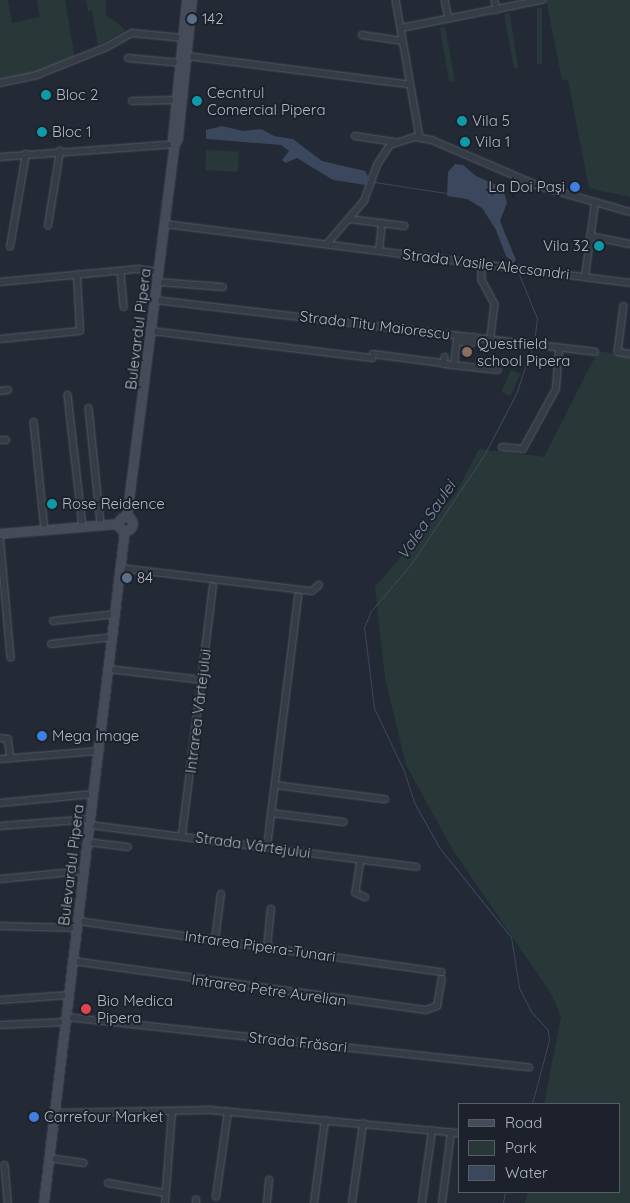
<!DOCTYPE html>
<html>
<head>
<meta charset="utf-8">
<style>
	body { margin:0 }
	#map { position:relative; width:630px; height:1203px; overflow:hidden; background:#232a36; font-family:Quicksand,sans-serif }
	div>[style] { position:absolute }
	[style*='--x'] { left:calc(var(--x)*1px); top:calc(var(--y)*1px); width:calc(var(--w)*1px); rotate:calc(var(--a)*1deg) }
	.green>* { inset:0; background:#283839; transform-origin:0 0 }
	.water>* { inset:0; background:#3a475d }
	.stream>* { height:1px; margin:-0.5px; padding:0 0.5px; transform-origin:0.5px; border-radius:0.5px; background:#3a475d }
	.roads { filter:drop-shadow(0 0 1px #545a64) drop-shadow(0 0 1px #545a64) }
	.street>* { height:5.5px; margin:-2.75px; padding:0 2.75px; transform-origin:2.75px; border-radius:2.75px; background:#363c46 }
	.secondary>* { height:8px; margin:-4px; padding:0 4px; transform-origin:4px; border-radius:4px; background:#454b59 }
	.secondary>.ring { margin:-4px; padding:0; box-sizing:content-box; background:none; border:8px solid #454b59; border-radius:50% }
	.dots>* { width:14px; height:14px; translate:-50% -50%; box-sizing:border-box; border:2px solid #1c212b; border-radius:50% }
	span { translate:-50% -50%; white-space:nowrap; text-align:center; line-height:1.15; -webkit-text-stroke:4px #1c212b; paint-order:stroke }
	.poi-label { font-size:15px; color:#b1b7c3 }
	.left { translate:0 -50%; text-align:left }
	.right { translate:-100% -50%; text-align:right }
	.street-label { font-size:15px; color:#b1b7c3 }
	.water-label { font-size:16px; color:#7c8da8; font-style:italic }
	.legend { position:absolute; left:458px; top:1103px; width:162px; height:90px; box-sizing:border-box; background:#1c212b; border:1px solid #585d68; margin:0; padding:6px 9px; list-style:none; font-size:15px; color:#b1b7c3 }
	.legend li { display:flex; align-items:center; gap:10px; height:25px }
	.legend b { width:25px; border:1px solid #585d68 }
</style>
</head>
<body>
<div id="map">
	<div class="green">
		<i style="clip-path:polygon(0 0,8px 0,12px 23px,40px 17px,37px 0,65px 0,75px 59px,37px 75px,0 83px)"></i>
		<i style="clip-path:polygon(86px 0,106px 0,106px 15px,126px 30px,98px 45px,92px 11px,88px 11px)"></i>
		<i style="clip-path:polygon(546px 0,630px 0,630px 197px,589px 188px,568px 80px,562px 80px)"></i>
		<i style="left:537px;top:8px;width:5px;height:56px"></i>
		<i style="clip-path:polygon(504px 14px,510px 14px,518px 68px,514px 68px)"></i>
		<i style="clip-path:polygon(445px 26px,455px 81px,449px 82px,440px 28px)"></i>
		<i style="left:206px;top:150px;width:33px;height:20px;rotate:3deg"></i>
		<i style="clip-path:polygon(598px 351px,630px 357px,630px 1203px,525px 1203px,528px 1192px,619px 1192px,619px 1104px,544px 1104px,561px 1017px,552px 995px,453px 850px,406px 765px,385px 678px,375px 587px,456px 493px,479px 449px,544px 457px)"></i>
		<i style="left:511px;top:370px;width:10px;height:24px;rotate:24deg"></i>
	</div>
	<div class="water">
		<i style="clip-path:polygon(222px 126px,243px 131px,261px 129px,274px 136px,293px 139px,322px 161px,365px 171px,368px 176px,366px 185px,333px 180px,297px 158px,286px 163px,282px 160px,289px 151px,281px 145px,206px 139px,206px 130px)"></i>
		<i style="clip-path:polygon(455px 164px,463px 165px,476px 176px,503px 188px,507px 203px,500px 221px,516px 260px,513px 263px,506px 256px,496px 230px,482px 208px,467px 199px,447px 196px,448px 172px)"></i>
	</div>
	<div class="stream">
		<i style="--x:374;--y:182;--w:73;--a:8.7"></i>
		<i style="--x:518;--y:272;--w:50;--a:67.6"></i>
		<i style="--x:537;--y:318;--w:25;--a:97"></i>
		<i style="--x:532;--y:1104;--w:66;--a:-75.1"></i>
		<i style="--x:549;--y:1040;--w:10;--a:-96"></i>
		<i style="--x:548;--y:1030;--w:23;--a:-133"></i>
		<i style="--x:532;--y:1013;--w:29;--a:-117"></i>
		<i style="--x:519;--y:987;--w:51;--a:-99.1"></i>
		<i style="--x:511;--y:937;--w:115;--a:-128.7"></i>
		<i style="--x:439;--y:847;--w:51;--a:-119.1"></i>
		<i style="--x:414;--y:802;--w:35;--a:-108"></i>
		<i style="--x:403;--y:769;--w:68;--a:-115.4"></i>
		<i style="--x:374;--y:708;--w:82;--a:-97"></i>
		<i style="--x:364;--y:627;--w:17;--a:-66"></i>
		<i style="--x:371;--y:611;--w:62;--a:-49.6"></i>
		<i style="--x:411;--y:564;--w:129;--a:-56.1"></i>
		<i style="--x:483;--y:457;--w:71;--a:-62.4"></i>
		<i style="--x:516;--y:394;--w:50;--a:-71.2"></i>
		<i style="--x:503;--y:1203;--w:11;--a:-80"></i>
	</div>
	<div class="roads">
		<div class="street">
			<i style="--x:396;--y:0;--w:139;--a:80.1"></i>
			<i style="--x:445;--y:0;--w:19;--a:78"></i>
			<i style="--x:495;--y:0;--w:10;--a:79"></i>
			<i style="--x:401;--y:28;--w:144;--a:-11.2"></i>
			<i style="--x:362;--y:35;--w:41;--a:8.3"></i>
			<i style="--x:187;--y:56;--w:221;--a:7.3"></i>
			<i style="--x:128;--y:58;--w:53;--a:5.4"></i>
			<i style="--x:0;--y:83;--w:38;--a:-12"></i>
			<i style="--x:37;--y:75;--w:73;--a:-21.7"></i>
			<i style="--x:105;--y:48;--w:31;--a:-29"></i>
			<i style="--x:132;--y:33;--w:51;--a:5.6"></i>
			<i style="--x:132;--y:101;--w:45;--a:-1.3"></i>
			<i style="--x:355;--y:136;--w:40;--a:8.5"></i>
			<i style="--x:0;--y:157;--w:175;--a:-4.2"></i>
			<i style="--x:349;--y:219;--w:56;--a:7.1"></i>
			<i style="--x:165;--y:224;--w:469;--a:7.2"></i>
			<i style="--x:48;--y:226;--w:76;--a:-80.9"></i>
			<i style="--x:590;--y:236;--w:41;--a:11.3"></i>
			<i style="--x:327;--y:244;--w:57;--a:-49.3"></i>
			<i style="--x:364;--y:201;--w:38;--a:-70"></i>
			<i style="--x:377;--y:165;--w:24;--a:-57"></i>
			<i style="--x:390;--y:145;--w:26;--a:-18"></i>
			<i style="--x:415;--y:137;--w:17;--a:10"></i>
			<i style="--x:432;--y:140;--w:116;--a:23.3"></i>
			<i style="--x:539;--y:186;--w:95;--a:15.9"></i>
			<i style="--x:10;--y:247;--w:94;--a:-80.2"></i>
			<i style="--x:379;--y:251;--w:28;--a:-84"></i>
			<i style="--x:482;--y:264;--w:16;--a:90"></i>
			<i style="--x:482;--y:280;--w:27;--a:62"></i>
			<i style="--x:495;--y:304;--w:35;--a:97"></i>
			<i style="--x:121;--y:272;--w:35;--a:85"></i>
			<i style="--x:585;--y:277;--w:75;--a:-82.3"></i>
			<i style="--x:0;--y:282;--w:139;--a:-5.4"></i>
			<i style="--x:138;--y:269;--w:21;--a:8"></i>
			<i style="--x:158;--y:282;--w:65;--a:4.4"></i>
			<i style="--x:155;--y:300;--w:443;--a:6.7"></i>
			<i style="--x:624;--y:306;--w:46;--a:97.4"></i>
			<i style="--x:618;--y:352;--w:12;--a:9"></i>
			<i style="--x:152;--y:331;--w:222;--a:7"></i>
			<i style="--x:0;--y:339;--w:80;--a:-5.7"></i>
			<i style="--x:80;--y:331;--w:56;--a:-93.1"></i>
			<i style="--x:373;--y:354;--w:69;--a:7.5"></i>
			<i style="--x:445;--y:357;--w:7;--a:98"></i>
			<i style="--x:444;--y:364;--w:54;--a:6.3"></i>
			<i style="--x:454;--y:365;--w:24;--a:-83"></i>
			<i style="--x:457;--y:341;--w:15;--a:8"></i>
			<i style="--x:472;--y:343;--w:6;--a:-81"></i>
			<i style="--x:0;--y:391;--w:8;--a:-7"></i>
			<i style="--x:68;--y:395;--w:133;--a:83.5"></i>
			<i style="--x:89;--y:408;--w:118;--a:84.1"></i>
			<i style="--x:34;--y:422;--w:110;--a:84.2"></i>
			<i style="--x:0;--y:440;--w:6;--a:0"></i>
			<i style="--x:502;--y:447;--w:21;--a:5"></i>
			<i style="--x:523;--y:449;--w:68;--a:-61.2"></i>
			<i style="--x:556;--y:389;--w:41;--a:-85.8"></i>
			<i style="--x:0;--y:534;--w:124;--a:84.9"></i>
			<i style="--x:121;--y:568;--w:192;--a:6.9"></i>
			<i style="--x:312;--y:591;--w:9;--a:-41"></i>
			<i style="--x:53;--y:621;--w:63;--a:-6.3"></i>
			<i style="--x:51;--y:644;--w:62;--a:-6.4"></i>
			<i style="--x:109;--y:669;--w:94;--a:6.7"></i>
			<i style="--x:0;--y:738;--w:8;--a:7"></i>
			<i style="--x:8;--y:739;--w:19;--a:81"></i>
			<i style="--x:0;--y:759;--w:99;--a:-4.6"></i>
			<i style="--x:275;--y:785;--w:111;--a:7.3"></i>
			<i style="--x:0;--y:803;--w:94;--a:-5.5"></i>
			<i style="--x:271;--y:813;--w:73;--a:7.1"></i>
			<i style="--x:90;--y:825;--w:329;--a:7.3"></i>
			<i style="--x:0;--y:826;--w:91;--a:-4.4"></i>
			<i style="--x:182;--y:835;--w:250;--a:-82.9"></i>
			<i style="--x:88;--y:842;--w:40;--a:7.1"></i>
			<i style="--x:267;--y:847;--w:252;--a:-82.9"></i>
			<i style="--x:361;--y:860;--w:33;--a:99"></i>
			<i style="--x:356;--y:893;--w:10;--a:24"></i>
			<i style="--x:0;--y:879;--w:84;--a:-5.4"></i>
			<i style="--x:78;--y:921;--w:367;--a:8"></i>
			<i style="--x:0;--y:926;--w:77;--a:1.5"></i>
			<i style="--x:215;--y:940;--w:46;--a:-82.6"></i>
			<i style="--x:267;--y:947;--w:38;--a:-84"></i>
			<i style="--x:73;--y:961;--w:356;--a:7.9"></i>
			<i style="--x:426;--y:1010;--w:12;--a:-20"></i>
			<i style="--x:437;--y:1006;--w:27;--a:-80"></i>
			<i style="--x:0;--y:1000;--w:69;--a:-4.1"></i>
			<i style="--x:66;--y:1017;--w:466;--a:6.2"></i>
			<i style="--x:0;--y:1025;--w:66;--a:-2.6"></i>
			<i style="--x:54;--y:1113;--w:156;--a:-1.1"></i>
			<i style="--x:210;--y:1110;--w:250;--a:5.3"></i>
			<i style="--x:49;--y:1158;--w:35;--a:8"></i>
			<i style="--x:5;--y:1165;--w:38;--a:85"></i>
			<i style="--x:108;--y:1183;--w:58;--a:10"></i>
			<i style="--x:216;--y:1197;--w:86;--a:-82"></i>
			<i style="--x:165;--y:1203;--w:92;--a:-85.6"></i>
			<i style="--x:196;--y:1203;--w:3;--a:-90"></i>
			<i style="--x:267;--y:1203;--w:23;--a:-85"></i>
			<i style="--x:314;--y:1203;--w:83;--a:-82.4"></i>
			<i style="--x:352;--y:1203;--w:80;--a:-82.1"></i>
			<i style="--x:422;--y:1203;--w:73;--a:-82.1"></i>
			<i style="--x:442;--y:1203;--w:71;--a:-82.7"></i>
		</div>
		<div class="secondary">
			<i style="--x:175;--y:144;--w:6;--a:-108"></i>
			<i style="--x:173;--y:138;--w:139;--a:-84.2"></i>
			<i style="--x:127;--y:517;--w:376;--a:-82.7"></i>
			<i style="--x:175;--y:144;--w:6;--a:-59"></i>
			<i style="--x:178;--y:139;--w:140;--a:-84.2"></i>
			<i class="ring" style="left:119px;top:517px;width:6px;height:6px"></i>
			<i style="--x:0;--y:534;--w:119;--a:-4.8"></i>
			<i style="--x:44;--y:1203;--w:677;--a:-83.13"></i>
		</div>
	</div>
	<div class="dots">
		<i style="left:192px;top:19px;background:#5c6f8a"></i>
		<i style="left:46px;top:95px;background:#0f9aa8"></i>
		<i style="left:197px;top:101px;background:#0f9aa8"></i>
		<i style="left:462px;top:121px;background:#0f9aa8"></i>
		<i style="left:42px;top:132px;background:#0f9aa8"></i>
		<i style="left:465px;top:142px;background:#0f9aa8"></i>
		<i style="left:575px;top:187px;background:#3f7fe0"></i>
		<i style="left:599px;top:246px;background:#0f9aa8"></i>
		<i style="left:467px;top:352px;background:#8d6e63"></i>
		<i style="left:52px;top:504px;background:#0f9aa8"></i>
		<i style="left:127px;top:578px;background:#5c6f8a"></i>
		<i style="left:42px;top:736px;background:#3f7fe0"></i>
		<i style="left:86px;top:1009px;background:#e0444e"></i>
		<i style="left:34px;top:1117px;background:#3f7fe0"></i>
	</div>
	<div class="poi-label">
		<span class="left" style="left:202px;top:19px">142</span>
		<span class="left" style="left:207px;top:101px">Cecntrul<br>Comercial Pipera</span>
		<span class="left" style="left:56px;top:95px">Bloc 2</span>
		<span class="left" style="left:472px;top:121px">Vila 5</span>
		<span class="left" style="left:52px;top:132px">Bloc 1</span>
		<span class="left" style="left:475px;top:142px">Vila 1</span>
		<span class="right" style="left:565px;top:187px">La Doi Pași</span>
		<span class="right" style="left:589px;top:246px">Vila 32</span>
		<span class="left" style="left:477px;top:352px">Questfield<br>school Pipera</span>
		<span class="left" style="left:62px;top:504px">Rose Reidence</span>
		<span class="left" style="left:137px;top:578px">84</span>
		<span class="left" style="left:52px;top:736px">Mega Image</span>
		<span class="left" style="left:97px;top:1009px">Bio Medica<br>Pipera</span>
		<span class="left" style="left:44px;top:1117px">Carrefour Market</span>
	</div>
	<div class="street-label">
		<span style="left:486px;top:264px;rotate:7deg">Strada Vasile Alecsandri</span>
		<span style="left:375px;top:325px;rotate:7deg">Strada Titu Maiorescu</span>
		<span style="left:138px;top:329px;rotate:-83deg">Bulevardul Pipera</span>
		<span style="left:198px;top:711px;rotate:-83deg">Intrarea Vârtejului</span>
		<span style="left:253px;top:845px;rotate:8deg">Strada Vârtejului</span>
		<span style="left:71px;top:865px;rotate:-83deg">Bulevardul Pipera</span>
		<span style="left:260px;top:946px;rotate:8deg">Intrarea Pipera-Tunari</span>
		<span style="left:269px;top:990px;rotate:8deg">Intrarea Petre Aurelian</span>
		<span style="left:298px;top:1042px;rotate:6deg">Strada Frăsari</span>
	</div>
	<div class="water-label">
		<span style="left:426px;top:520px;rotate:-56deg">Valea Saulei</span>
	</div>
	<ul class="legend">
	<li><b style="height:6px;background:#454b59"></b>Road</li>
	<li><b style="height:14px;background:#283839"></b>Park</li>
	<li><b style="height:14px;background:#3a475d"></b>Water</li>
	</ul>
</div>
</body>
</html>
